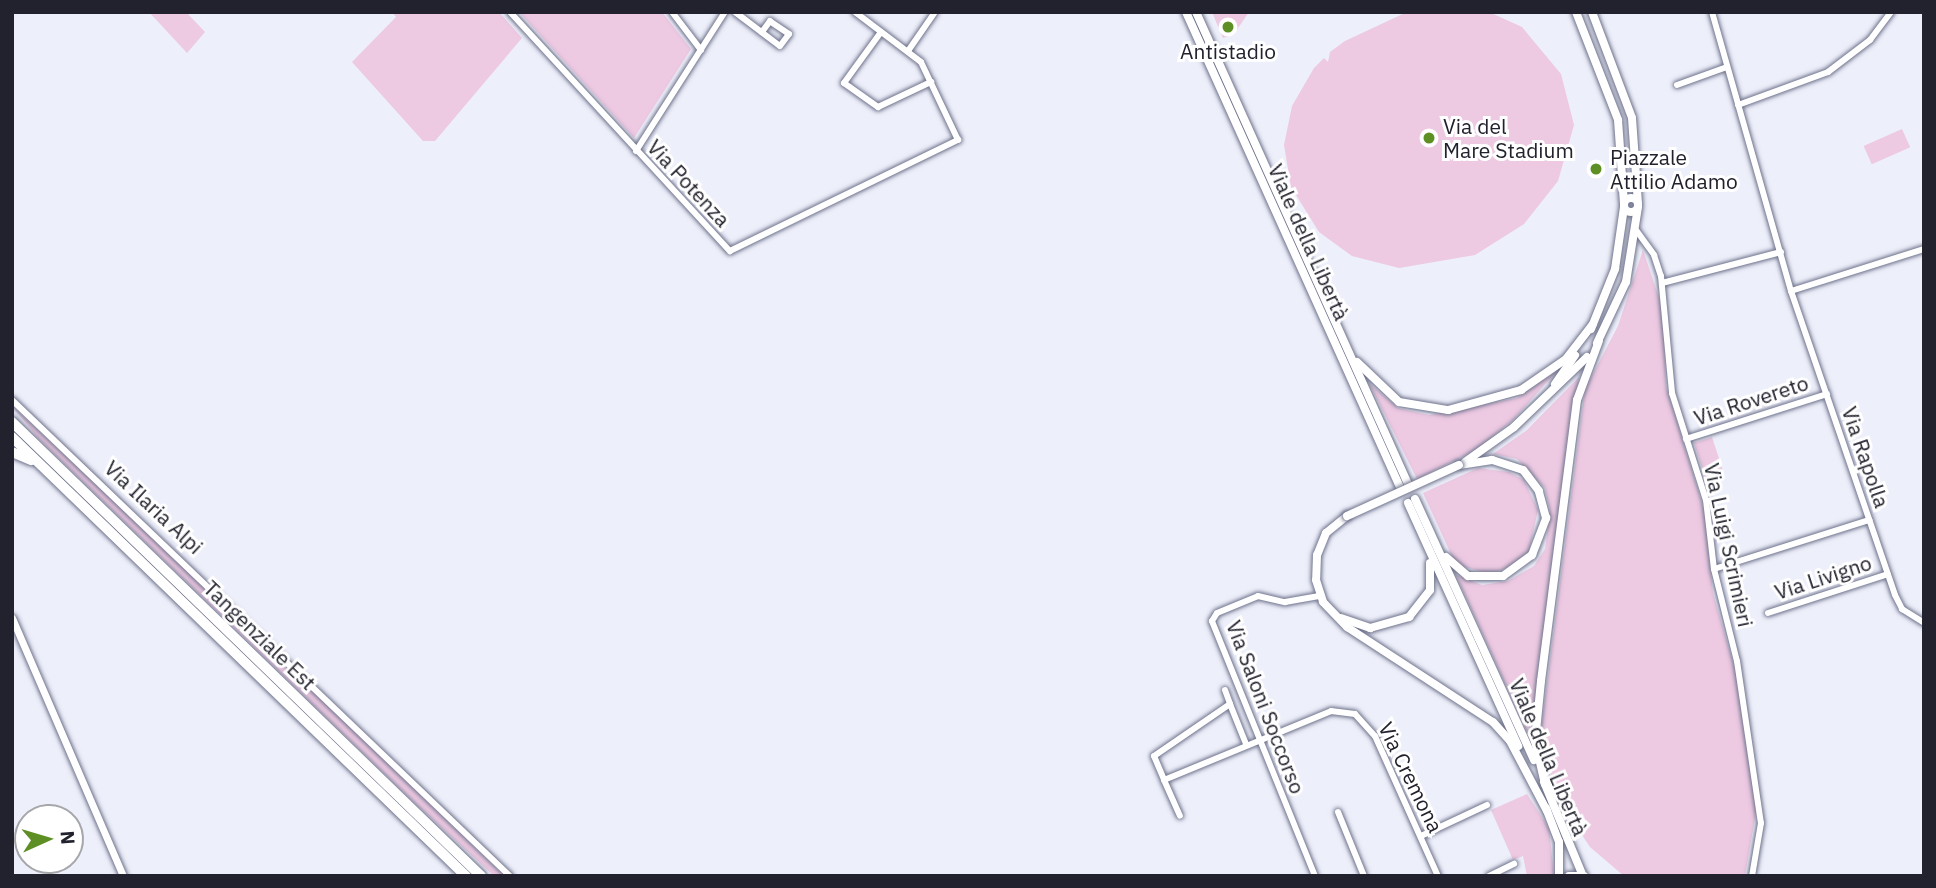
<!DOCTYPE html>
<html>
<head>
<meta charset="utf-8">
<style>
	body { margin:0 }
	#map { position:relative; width:1936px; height:888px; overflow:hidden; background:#edeffa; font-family:"IBM Plex Sans",sans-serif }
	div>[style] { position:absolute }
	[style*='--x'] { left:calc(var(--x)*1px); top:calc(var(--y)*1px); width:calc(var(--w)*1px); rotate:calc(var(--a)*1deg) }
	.green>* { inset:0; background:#edc9e2; transform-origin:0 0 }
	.roads { filter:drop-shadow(0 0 2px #6e728b) drop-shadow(0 0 2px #6e728b) }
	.minor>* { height:6px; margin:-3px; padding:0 3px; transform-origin:3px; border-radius:3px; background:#fff }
	.tertiary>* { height:7px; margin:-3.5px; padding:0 3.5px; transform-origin:3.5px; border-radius:3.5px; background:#fff }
	.secondary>* { height:8px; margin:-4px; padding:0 4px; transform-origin:4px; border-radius:4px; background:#fff }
	.secondary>.ring { margin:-4px; padding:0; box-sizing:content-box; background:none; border:8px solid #fff; border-radius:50% }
	.trunk>* { height:10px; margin:-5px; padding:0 5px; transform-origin:5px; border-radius:5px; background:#fff }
	.bridges { filter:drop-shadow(0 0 2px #6e728b) drop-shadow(0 0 2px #6e728b) }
	.secondary-bridge>* { height:8px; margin:-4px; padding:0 4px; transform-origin:4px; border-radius:4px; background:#fff }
	.dots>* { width:19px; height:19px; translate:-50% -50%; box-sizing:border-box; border:4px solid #fff; border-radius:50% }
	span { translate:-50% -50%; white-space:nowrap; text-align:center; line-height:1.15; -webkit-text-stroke:6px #fff; paint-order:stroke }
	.poi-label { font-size:21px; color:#21222d }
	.left { translate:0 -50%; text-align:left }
	.street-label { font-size:21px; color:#21222d }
	.frame { position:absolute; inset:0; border:14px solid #21222d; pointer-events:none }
	.north { position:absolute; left:14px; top:804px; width:70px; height:70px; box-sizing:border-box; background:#fff; border:2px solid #a6a7ab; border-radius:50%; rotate:86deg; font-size:19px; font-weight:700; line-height:28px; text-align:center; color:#21222d }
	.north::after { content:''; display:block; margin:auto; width:24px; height:32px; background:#5e8f25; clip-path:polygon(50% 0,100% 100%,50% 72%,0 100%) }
</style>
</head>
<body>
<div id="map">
	<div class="green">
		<i style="clip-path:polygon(149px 12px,186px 12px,205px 32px,187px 53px)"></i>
		<i style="clip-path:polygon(392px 12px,499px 12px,522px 38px,435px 141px,423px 141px,352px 62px,396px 17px)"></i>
		<i style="clip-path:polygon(519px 12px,662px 12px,691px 49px,634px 138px)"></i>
		<i style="clip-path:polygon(1212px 12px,1249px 12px,1234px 34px,1223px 38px)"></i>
		<i style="clip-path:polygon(1407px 12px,1489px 12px,1522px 27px,1561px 74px,1574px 125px,1558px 181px,1524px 224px,1475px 255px,1399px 268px,1352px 256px,1319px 232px,1291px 187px,1284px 145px,1292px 106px,1314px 68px,1324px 58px,1328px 62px,1330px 52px,1345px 41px)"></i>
		<i style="left:1902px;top:129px;width:20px;height:42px;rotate:66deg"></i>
		<i style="clip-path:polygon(1643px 250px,1663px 310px,1666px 386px,1704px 510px,1713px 593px,1736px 673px,1757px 807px,1745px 876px,1624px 876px,1590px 847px,1576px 826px,1547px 767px,1540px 738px,1585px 389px,1618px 326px)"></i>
		<i style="clip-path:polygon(1558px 370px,1514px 419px,1476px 450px,1417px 479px,1369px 383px,1398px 408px,1429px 415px,1517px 398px)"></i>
		<i style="clip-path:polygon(1579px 377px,1552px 561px,1533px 745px,1456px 575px,1482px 585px,1508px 581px,1534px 566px,1545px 549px,1550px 512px,1545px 488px,1517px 459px,1493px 454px,1527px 430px)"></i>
		<i style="clip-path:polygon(12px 406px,212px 593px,504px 876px,494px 876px,417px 805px,38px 438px)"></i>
		<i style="left:1712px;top:437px;width:39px;height:19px;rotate:72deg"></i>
		<i style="clip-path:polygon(1478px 468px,1509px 472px,1524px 480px,1538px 510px,1529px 551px,1516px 564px,1491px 574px,1456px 565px,1423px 493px)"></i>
		<i style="clip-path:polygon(1527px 794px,1549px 828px,1554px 876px,1527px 876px,1523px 856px,1513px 860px,1491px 810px)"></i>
	</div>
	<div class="roads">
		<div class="minor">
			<i style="--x:510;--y:12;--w:325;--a:47.4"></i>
			<i style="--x:730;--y:251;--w:254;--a:-26"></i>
			<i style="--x:958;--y:140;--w:86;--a:-115.4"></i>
			<i style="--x:921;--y:62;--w:83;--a:-142.9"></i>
			<i style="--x:672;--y:12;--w:48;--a:52.7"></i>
			<i style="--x:735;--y:12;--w:56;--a:37.1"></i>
			<i style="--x:780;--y:46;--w:15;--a:-53"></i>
			<i style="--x:789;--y:34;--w:23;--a:-146"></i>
			<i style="--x:770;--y:21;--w:14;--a:126"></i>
			<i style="--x:1712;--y:12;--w:290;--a:74.2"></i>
			<i style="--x:1791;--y:291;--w:321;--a:71.1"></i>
			<i style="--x:1895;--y:595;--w:16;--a:63"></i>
			<i style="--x:1902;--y:609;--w:26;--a:32"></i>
			<i style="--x:881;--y:32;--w:63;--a:126"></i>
			<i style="--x:844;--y:83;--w:42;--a:35.2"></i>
			<i style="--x:878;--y:107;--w:59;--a:-25.3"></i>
			<i style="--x:908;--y:51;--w:47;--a:-55.3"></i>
			<i style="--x:1677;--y:85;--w:53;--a:-19.8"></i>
			<i style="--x:1738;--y:105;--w:96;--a:-20.1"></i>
			<i style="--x:1828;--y:72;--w:53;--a:-37.3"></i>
			<i style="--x:1870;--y:40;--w:35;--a:-53"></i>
			<i style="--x:636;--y:151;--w:165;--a:-57.4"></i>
			<i style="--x:1636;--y:230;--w:31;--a:54"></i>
			<i style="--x:1654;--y:255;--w:22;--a:72"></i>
			<i style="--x:1661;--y:276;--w:118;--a:84.6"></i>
			<i style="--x:1672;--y:393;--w:112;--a:72.4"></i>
			<i style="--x:1706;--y:500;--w:69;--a:83.4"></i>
			<i style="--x:1714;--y:569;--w:95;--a:76"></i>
			<i style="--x:1737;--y:661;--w:164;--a:81.6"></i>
			<i style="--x:1761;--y:823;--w:54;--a:99.6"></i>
			<i style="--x:1662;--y:283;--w:123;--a:-14.6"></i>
			<i style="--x:1791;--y:291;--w:139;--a:-17.5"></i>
			<i style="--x:12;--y:400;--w:689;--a:43.71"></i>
			<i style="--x:1686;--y:439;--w:148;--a:-17.7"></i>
			<i style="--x:1714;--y:569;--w:163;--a:-17.5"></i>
			<i style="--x:1768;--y:613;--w:126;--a:-18"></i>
			<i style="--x:1225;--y:690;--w:15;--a:70"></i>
			<i style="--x:1246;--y:744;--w:43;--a:-111.8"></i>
			<i style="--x:1230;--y:704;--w:92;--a:145.6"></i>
			<i style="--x:1154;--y:756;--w:26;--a:67"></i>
			<i style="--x:1164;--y:780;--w:181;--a:-22.4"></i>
			<i style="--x:1331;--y:711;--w:24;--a:7"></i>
			<i style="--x:1355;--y:714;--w:30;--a:48"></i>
			<i style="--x:1375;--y:736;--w:154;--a:65.8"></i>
			<i style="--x:1164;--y:780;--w:39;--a:66"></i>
			<i style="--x:1338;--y:812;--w:69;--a:67.9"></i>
			<i style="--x:1421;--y:836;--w:73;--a:-25.2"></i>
			<i style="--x:1315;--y:876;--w:275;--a:-112"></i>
			<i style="--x:1212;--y:621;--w:9;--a:-58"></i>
			<i style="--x:1217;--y:613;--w:44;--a:-22.5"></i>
			<i style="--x:1258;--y:596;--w:28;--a:13"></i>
			<i style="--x:1285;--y:602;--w:36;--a:-10"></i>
			<i style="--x:1489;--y:876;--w:28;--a:-26"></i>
		</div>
		<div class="tertiary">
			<i style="--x:12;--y:618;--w:281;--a:66.7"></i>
		</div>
		<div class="secondary">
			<i style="--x:1186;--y:12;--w:521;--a:65.75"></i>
			<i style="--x:1196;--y:12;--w:517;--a:65.81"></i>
			<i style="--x:1576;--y:12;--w:116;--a:68.7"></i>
			<i style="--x:1618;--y:120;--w:83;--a:85.9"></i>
			<i style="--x:1592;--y:12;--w:113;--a:69.3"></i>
			<i style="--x:1632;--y:118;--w:85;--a:86"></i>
			<i class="ring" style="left:1624px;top:198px;width:6px;height:6px"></i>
			<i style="--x:1591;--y:329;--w:65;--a:-68.2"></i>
			<i style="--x:1615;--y:269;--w:63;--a:-81.7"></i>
			<i style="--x:1597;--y:343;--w:68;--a:-64.6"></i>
			<i style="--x:1626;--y:282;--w:76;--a:-80.9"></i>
			<i style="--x:1357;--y:362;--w:58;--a:43.6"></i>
			<i style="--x:1399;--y:402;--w:50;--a:9.3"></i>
			<i style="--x:1448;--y:410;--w:76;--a:-15.3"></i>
			<i style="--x:1521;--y:390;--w:55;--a:-34.6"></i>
			<i style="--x:1566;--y:359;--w:44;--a:-52.4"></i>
			<i style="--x:1555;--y:384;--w:35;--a:-55"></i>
			<i style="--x:1465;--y:462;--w:60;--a:-35.5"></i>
			<i style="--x:1514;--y:427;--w:101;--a:-43.8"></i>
			<i style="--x:1415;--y:499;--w:287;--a:65.5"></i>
			<i style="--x:1408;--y:503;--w:267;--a:65.6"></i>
			<i style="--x:1347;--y:516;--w:27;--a:141"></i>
			<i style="--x:1326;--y:533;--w:24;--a:112"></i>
			<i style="--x:1317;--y:555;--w:25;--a:92"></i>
			<i style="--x:1316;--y:580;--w:23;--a:72"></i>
			<i style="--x:1323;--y:602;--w:35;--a:46"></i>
			<i style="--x:1347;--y:627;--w:174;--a:33.1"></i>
			<i style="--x:1493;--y:722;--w:25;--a:48"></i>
			<i style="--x:1510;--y:741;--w:79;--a:62.1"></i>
			<i style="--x:1446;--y:557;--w:29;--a:41"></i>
			<i style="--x:1468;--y:576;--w:35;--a:0"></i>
			<i style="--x:1503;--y:576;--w:36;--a:-36"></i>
			<i style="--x:1532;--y:555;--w:40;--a:-69"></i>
			<i style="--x:1546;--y:518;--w:28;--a:-105"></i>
			<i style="--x:1539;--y:491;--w:26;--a:-127"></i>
			<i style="--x:1523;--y:470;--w:33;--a:-162"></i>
			<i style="--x:1492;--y:460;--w:33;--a:171"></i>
			<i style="--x:1341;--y:618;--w:31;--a:19"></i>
			<i style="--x:1370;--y:628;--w:41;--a:-15.8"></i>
			<i style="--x:1409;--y:617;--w:34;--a:-52"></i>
			<i style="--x:1430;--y:590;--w:27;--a:-90"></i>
			<i style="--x:1544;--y:782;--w:102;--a:67.5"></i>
			<i style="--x:1545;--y:784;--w:44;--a:-103.1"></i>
			<i style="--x:1535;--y:741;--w:60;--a:-84.3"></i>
			<i style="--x:1541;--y:681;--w:283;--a:-82.7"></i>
			<i style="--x:1577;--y:400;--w:63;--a:-69.6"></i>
			<i style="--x:1546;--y:808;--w:36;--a:69"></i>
			<i style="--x:1559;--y:842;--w:34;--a:90"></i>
			<i style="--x:1569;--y:876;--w:15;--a:0"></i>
		</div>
		<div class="trunk">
			<i style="--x:12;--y:422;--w:653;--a:44.07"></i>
			<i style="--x:12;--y:437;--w:632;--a:44.04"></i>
			<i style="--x:12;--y:452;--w:21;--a:23"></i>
		</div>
	</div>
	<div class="bridges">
		<div class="secondary-bridge">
			<i style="--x:1347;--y:516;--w:123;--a:-24.5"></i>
		</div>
	</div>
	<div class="dots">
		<i style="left:1228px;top:27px;background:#5e8f25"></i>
		<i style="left:1429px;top:138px;background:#5e8f25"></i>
		<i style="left:1596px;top:169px;background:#5e8f25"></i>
	</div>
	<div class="poi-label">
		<span style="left:1228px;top:51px">Antistadio</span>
		<span class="left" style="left:1443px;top:138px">Via del<br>Mare Stadium</span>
		<span class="left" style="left:1610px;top:169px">Piazzale<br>Attilio Adamo</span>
	</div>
	<div class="street-label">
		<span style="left:689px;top:183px;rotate:47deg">Via Potenza</span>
		<span style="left:1309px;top:242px;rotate:66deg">Viale della Libertà</span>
		<span style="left:1751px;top:400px;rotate:-18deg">Via Rovereto</span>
		<span style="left:1866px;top:457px;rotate:71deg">Via Rapolla</span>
		<span style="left:154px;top:507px;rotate:43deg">Via Ilaria Alpi</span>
		<span style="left:1729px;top:545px;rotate:78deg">Via Luigi Scrimieri</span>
		<span style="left:1823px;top:577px;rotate:-18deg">Via Livigno</span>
		<span style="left:260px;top:635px;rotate:44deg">Tangenziale Est</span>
		<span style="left:1266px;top:707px;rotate:69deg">Via Saloni Soccorso</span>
		<span style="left:1549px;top:757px;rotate:67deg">Viale della Libertà</span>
		<span style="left:1411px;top:777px;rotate:64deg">Via Cremona</span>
	</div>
	<div class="frame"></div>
	<div class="north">N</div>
</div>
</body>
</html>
